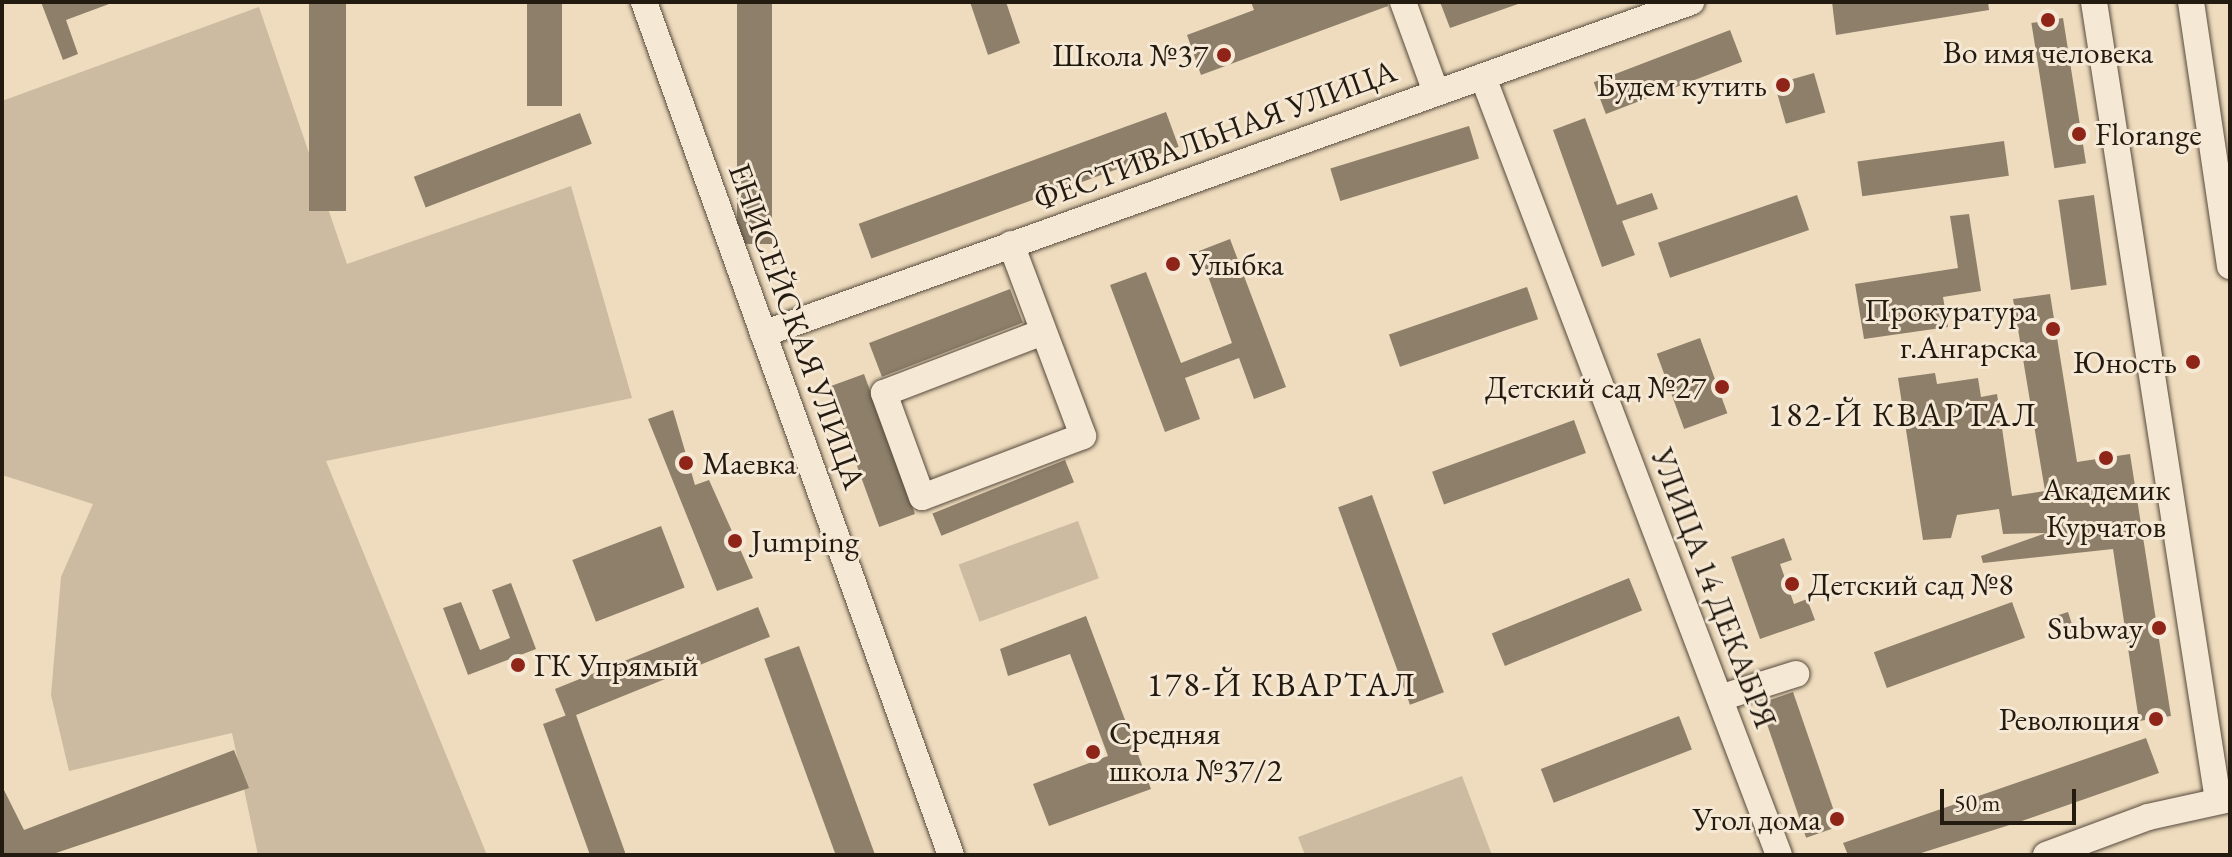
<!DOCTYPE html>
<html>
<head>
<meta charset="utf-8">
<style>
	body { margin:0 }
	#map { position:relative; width:2232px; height:857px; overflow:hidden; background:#efdcbe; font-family:"EB Garamond",serif }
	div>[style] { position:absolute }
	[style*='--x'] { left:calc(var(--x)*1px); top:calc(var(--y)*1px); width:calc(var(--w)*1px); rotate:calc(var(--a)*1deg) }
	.green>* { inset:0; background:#ccbba0; transform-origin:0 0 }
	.building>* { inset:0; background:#8d7f6a; transform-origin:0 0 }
	.roads { filter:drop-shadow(0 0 2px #564a3c) drop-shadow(0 0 2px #564a3c) }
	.minor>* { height:26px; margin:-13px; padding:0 13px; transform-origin:13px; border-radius:13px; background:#f5e8d5 }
	.dots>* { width:22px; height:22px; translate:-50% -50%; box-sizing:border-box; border:4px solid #f5e8d5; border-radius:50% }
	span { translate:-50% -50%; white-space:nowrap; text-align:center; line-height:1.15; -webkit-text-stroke:6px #f5e8d5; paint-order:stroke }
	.poi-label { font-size:32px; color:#231a10 }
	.right { translate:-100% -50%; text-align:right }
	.left { translate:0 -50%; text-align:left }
	.street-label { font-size:32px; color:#231a10 }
	.neighbourhood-label { font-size:34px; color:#231a10; letter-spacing:2px }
	.frame { position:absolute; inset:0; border:4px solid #231a10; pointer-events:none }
	.scale { position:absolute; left:1940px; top:789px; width:136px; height:36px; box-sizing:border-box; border:4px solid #231a10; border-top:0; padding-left:10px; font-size:24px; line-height:28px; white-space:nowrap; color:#231a10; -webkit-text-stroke:6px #f5e8d5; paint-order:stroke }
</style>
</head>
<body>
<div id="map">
	<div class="green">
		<i style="clip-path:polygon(259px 7px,347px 264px,571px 186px,632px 398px,326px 461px,487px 855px,258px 855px,232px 733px,69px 771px,51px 695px,61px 577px,93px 504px,2px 475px,2px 101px)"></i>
		<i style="left:1078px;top:521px;width:61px;height:127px;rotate:70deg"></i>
		<i style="clip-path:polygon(1462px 776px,1492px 855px,1305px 855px,1298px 837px)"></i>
	</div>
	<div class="building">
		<i style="clip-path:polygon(41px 2px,108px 2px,109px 4px,66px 20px,78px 54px,63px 60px)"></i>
		<i style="left:309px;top:2px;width:37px;height:209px"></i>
		<i style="left:527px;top:2px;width:35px;height:104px"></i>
		<i style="left:737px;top:2px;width:35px;height:242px"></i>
		<i style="clip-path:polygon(970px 2px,1006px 2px,1020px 43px,988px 55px)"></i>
		<i style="clip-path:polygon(1251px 2px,1387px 2px,1388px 6px,1201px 75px,1187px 35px,1254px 10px)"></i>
		<i style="clip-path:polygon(1440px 2px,1518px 2px,1518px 4px,1450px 28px)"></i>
		<i style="clip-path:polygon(1832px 2px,1988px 2px,1989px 10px,1836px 35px)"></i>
		<i style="left:2063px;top:18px;width:147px;height:32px;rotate:81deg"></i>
		<i style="left:1730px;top:30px;width:34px;height:146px;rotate:69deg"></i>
		<i style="left:1814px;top:73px;width:41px;height:41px;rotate:74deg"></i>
		<i style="left:1166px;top:112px;width:37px;height:327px;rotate:70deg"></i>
		<i style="left:580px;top:113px;width:33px;height:178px;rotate:69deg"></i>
		<i style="clip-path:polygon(1585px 118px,1617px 205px,1652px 193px,1658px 209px,1622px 221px,1635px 255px,1602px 267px,1553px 130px)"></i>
		<i style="left:1469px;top:126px;width:34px;height:145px;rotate:73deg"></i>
		<i style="left:2004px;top:141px;width:35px;height:148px;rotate:82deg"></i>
		<i style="left:1797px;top:195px;width:37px;height:147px;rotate:71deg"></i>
		<i style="left:2094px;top:195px;width:91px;height:36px;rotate:82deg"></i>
		<i style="clip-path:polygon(1969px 214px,1981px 291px,1943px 297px,1948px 327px,1864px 339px,1855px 284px,1958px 268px,1950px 216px)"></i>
		<i style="clip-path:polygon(1230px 239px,1286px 387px,1254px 399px,1239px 358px,1185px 378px,1200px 419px,1165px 432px,1110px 285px,1146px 272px,1181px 363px,1232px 343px,1199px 251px)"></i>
		<i style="left:1527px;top:287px;width:34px;height:146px;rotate:71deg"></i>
		<i style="left:1010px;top:289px;width:36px;height:151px;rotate:69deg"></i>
		<i style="clip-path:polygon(2050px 294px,2077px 462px,2130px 454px,2171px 716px,2139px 721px,2113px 549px,1983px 563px,1981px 556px,2046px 533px,2003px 534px,1999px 509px,1957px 515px,1951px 538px,1923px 540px,1898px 378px,1935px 373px,1937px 384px,1978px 378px,1981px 397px,1997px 394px,2012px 496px,2045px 491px,2013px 299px)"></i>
		<i style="left:1700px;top:338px;width:80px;height:46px;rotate:70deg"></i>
		<i style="left:864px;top:374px;width:149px;height:38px;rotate:70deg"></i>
		<i style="clip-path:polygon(673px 410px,695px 485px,709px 480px,753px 578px,717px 591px,648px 419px)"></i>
		<i style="left:1574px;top:420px;width:35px;height:151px;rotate:70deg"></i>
		<i style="left:1065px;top:460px;width:24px;height:143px;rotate:68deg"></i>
		<i style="left:1372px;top:495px;width:210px;height:36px;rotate:70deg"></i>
		<i style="left:661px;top:526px;width:66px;height:95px;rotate:69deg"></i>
		<i style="clip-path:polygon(1784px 538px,1792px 560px,1780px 564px,1794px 604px,1807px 599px,1815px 620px,1760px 639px,1731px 557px)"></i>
		<i style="left:1629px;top:578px;width:35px;height:148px;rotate:68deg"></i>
		<i style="clip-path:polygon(511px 583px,536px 649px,468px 675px,443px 608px,461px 602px,480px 650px,510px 638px,492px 590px)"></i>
		<i style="left:2012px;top:602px;width:38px;height:147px;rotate:70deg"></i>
		<i style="left:758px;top:607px;width:32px;height:219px;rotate:68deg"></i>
		<i style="left:2068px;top:612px;width:20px;height:17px;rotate:72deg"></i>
		<i style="clip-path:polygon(1086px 616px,1151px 789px,1049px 826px,1033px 784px,1108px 756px,1070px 654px,1008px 676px,1000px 649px)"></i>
		<i style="left:799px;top:646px;width:222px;height:37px;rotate:70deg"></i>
		<i style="left:1793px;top:692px;width:142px;height:35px;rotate:71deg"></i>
		<i style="clip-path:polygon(575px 712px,582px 732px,626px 855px,590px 855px,543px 724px)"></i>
		<i style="left:1679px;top:716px;width:36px;height:148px;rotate:69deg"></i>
		<i style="clip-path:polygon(2146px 738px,2159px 773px,2019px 822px,1915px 855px,1848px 855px,1843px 843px)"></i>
		<i style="clip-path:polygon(234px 750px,249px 788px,50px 855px,2px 855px,2px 786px,24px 830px)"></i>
	</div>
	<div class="roads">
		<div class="minor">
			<i style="--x:644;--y:2;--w:907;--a:70.21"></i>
			<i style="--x:1403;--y:2;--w:96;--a:69.9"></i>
			<i style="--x:2094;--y:2;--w:808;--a:81.17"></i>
			<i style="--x:2191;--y:2;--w:267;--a:81.6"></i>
			<i style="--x:1483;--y:77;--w:832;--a:69.17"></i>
			<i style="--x:1011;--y:244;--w:205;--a:69.4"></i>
			<i style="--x:1083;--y:436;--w:172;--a:159.2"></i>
			<i style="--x:922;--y:497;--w:111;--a:-110.1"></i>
			<i style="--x:884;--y:393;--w:170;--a:-21"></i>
			<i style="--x:763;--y:334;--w:986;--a:-19.69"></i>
			<i style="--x:1720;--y:698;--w:80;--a:-17.5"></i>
			<i style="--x:2046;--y:855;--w:109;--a:-20.4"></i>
			<i style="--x:2148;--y:817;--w:84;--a:-12.4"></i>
		</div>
	</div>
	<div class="dots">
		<i style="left:2048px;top:20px;background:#8f2418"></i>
		<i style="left:1224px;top:55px;background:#8f2418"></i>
		<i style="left:1783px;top:85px;background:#8f2418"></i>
		<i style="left:2079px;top:134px;background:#8f2418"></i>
		<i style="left:1173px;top:264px;background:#8f2418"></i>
		<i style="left:2053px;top:329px;background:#8f2418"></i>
		<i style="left:2193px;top:362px;background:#8f2418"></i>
		<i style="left:1722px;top:387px;background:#8f2418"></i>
		<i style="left:2106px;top:458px;background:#8f2418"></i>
		<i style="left:686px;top:463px;background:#8f2418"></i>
		<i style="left:735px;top:541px;background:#8f2418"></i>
		<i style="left:1792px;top:584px;background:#8f2418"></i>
		<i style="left:2159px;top:628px;background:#8f2418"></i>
		<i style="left:518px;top:665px;background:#8f2418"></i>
		<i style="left:2156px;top:719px;background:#8f2418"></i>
		<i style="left:1093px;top:752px;background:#8f2418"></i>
		<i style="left:1837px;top:819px;background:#8f2418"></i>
	</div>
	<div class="poi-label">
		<span style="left:2048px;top:52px">Во имя человека</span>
		<span class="right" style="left:1208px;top:55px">Школа №37</span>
		<span class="right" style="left:1767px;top:85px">Будем кутить</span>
		<span class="left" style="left:2095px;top:134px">Florange</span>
		<span class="left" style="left:1189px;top:264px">Улыбка</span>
		<span class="right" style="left:2037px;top:329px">Прокуратура<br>г.Ангарска</span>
		<span class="right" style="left:2177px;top:362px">Юность</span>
		<span class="right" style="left:1706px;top:387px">Детский сад №27</span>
		<span class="left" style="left:702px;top:463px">Маевка</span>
		<span style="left:2106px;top:508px">Академик<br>Курчатов</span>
		<span class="left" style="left:751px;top:541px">Jumping</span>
		<span class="left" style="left:1808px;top:584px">Детский сад №8</span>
		<span class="right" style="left:2143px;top:628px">Subway</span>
		<span class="left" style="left:534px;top:665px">ГК Упрямый</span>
		<span class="right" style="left:2140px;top:719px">Революция</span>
		<span class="left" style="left:1109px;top:752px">Средняя<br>школа №37/2</span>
		<span class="right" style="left:1821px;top:819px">Угол дома</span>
	</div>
	<div class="street-label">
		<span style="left:1215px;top:135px;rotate:-20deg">ФЕСТИВАЛЬНАЯ УЛИЦА</span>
		<span style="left:797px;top:326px;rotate:70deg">ЕНИСЕЙСКАЯ УЛИЦА</span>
		<span style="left:1714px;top:588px;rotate:69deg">УЛИЦА 14 ДЕКАБРЯ</span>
	</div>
	<div class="neighbourhood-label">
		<span style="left:1903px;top:415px">182-Й КВАРТАЛ</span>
		<span style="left:1282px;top:685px">178-Й КВАРТАЛ</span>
	</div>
	<div class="frame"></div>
	<div class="scale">50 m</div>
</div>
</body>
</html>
